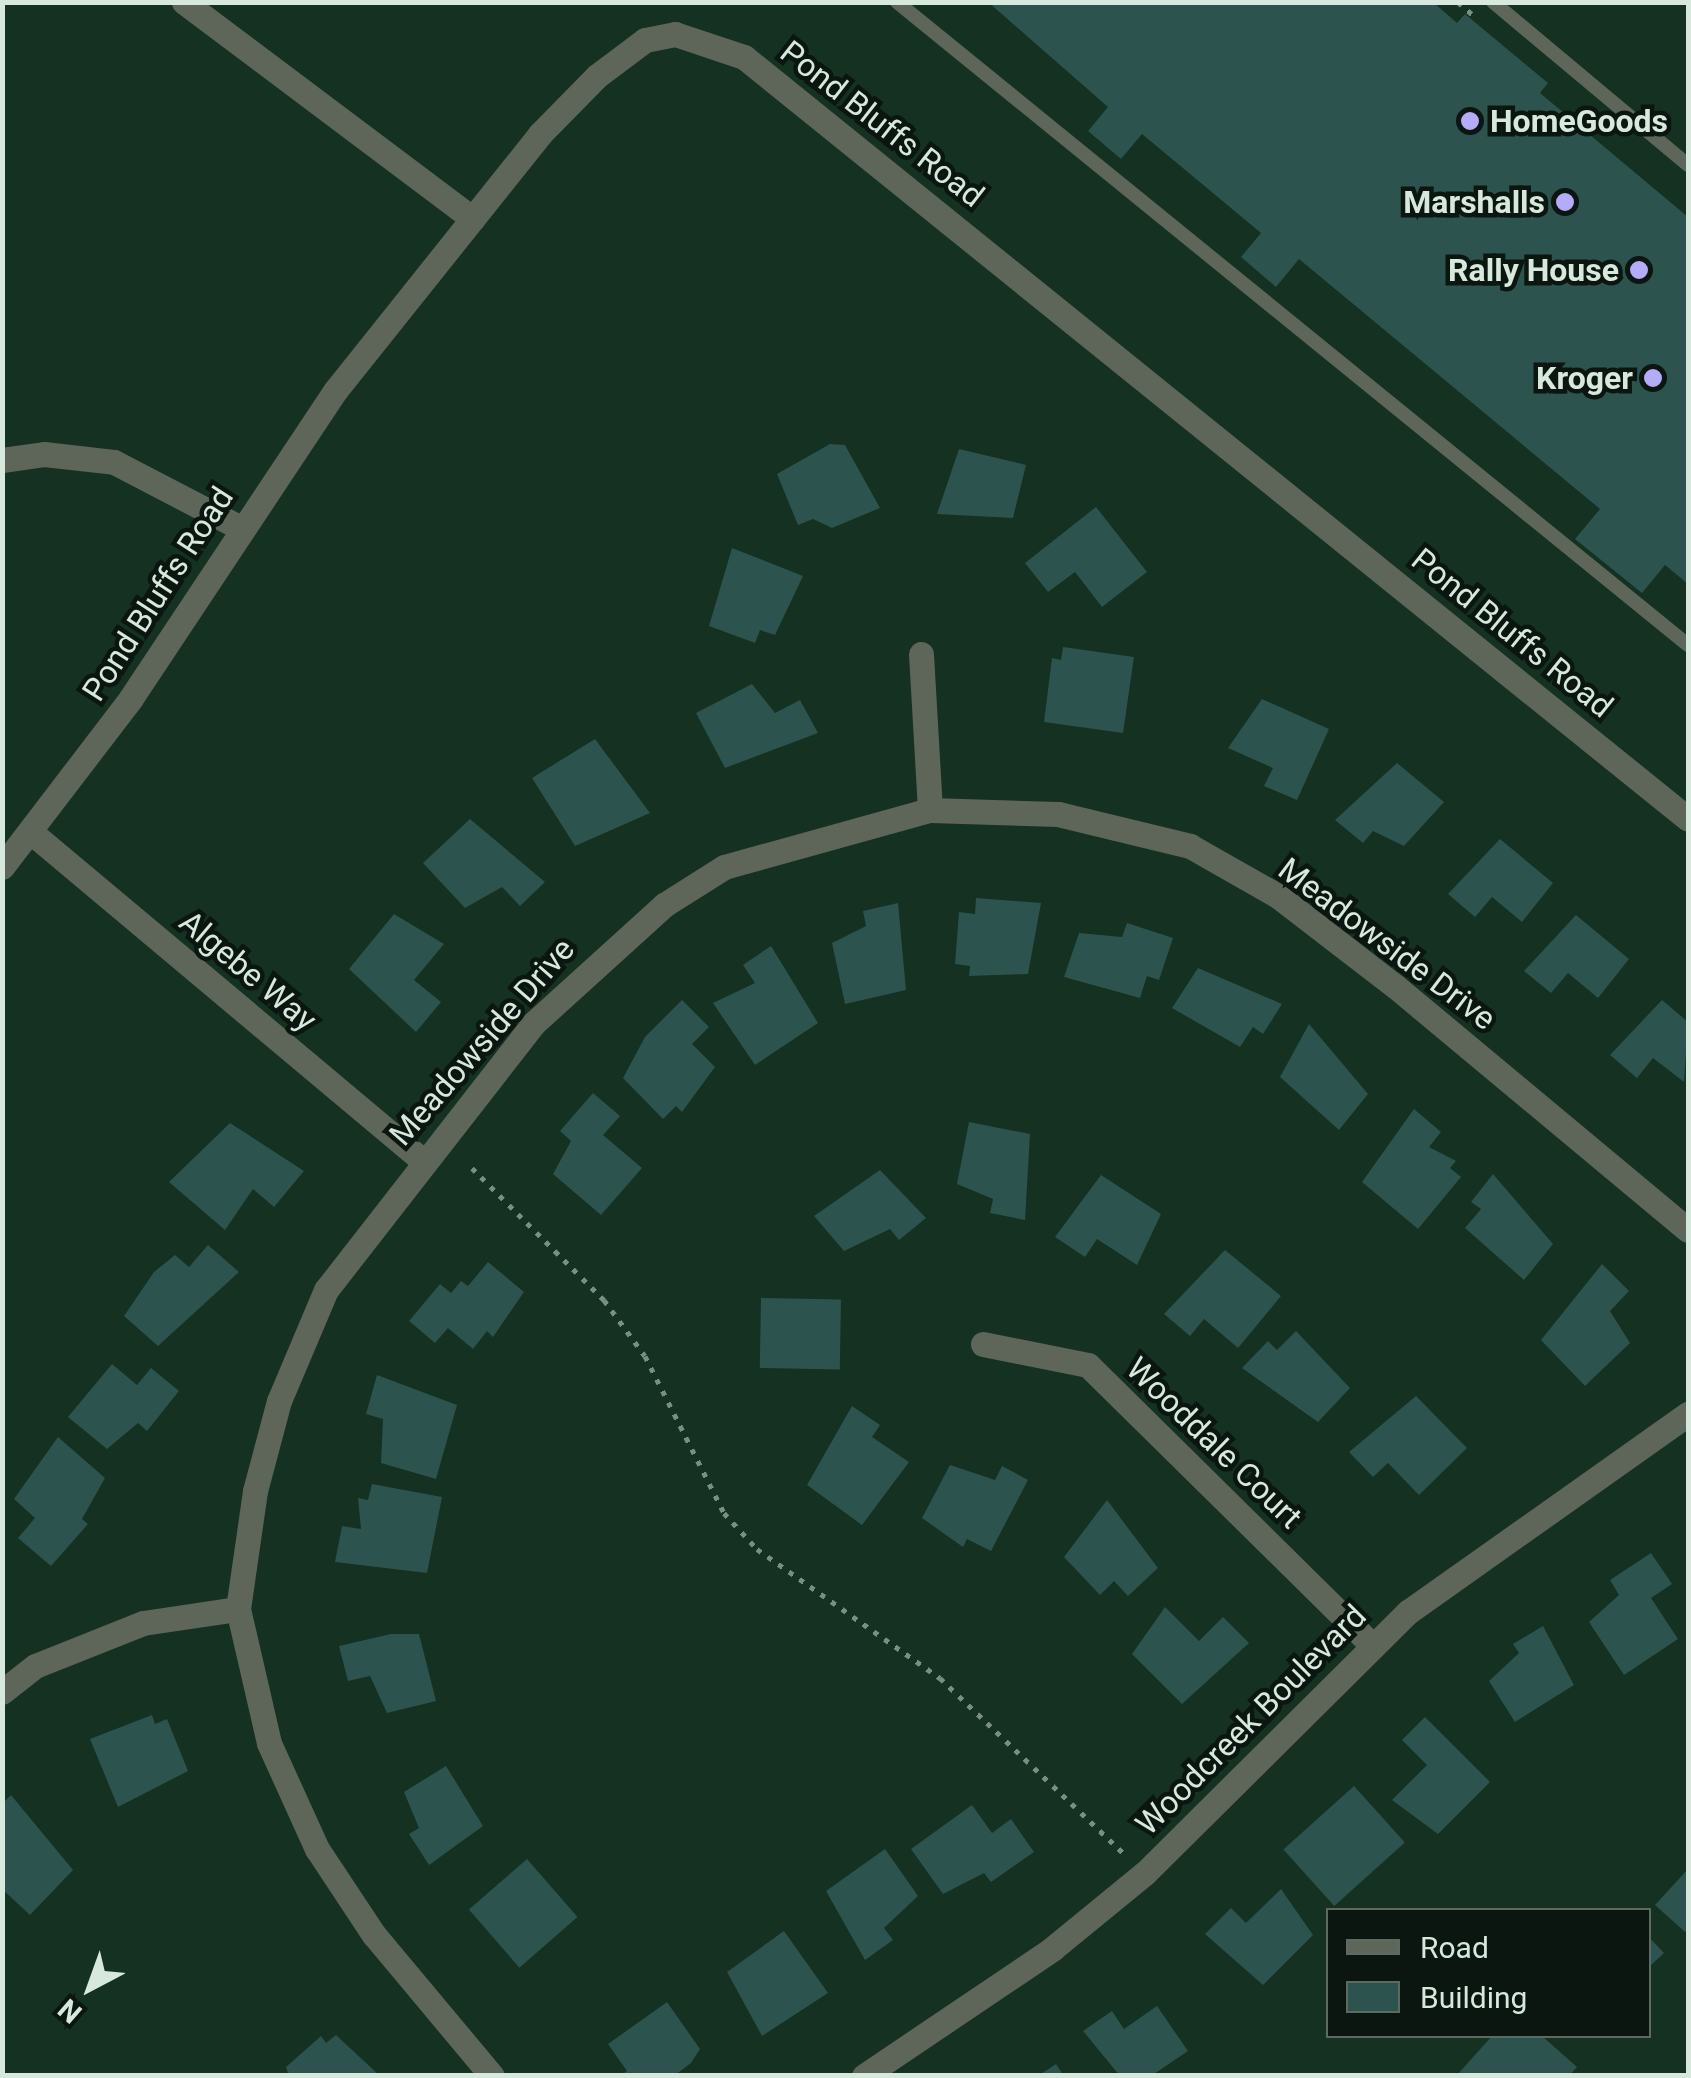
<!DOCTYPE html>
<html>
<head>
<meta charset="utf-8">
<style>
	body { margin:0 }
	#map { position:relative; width:1691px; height:2078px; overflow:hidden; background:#143121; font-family:Roboto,sans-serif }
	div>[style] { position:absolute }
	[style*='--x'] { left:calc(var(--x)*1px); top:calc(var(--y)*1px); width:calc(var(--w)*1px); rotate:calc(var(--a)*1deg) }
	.building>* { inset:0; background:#2c534d; transform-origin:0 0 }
	.path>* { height:5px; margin-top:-2.5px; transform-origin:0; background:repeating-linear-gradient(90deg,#788f82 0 5px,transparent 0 13px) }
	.lane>* { height:14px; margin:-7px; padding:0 7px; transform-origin:7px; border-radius:7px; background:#5e6559 }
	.street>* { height:25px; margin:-12.5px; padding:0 12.5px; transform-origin:12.5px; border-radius:12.5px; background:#5e6559 }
	.dots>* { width:28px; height:28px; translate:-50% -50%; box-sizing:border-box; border:5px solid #0a160f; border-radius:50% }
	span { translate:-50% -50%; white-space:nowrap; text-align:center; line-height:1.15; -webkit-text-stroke:9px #0a160f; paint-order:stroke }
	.poi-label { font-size:32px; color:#d7e8dd; font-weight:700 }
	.left { translate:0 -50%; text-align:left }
	.right { translate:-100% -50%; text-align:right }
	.street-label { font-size:32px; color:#d7e8dd }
	.frame { position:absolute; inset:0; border:5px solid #d7e8dd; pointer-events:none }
	.legend { position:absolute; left:1326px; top:1908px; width:325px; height:130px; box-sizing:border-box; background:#0a160f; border:2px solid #5c6a61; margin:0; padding:12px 18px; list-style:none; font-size:30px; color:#d7e8dd }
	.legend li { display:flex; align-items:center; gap:20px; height:50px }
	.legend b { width:50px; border:2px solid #5c6a61 }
	.north { position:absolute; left:40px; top:1938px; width:100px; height:100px; -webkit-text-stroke:8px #0a160f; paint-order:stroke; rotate:221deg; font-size:28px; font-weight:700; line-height:40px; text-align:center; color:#d7e8dd }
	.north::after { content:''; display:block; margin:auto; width:35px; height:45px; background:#d7e8dd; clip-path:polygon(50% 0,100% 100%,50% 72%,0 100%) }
</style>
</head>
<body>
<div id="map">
	<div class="building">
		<i style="clip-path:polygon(988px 2px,1433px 2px,1457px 23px,1465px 14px,1548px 83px,1540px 93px,1688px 217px,1688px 584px,1665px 565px,1642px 593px,1575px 539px,1600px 509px,1299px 259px,1276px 287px,1241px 257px,1261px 233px,1142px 134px,1121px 159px,1088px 131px,1108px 107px)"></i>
		<i style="clip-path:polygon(830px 444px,845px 445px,880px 508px,832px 528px,813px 519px,798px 525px,777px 474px)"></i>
		<i style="clip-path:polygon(959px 449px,1026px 465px,1013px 518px,937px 514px)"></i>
		<i style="clip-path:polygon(1096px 507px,1147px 572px,1102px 607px,1075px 572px,1048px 592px,1025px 563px)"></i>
		<i style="clip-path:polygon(732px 548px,803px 576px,775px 635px,760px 630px,755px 643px,709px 626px)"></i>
		<i style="clip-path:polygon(1063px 647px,1134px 657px,1123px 733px,1044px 722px,1052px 658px,1061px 660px)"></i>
		<i style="clip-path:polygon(752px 684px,775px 713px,800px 700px,818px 733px,725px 768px,696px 713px)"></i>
		<i style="clip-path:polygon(1262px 699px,1329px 729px,1297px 800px,1264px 786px,1273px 768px,1228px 748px)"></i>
		<i style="clip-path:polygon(595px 739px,650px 813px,575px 846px,532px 778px)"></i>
		<i style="clip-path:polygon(1397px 763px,1444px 802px,1404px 846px,1373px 831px,1363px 843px,1335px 820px)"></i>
		<i style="clip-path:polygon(470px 819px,545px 882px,520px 906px,502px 887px,465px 908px,423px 863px)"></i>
		<i style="clip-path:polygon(1500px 839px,1553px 883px,1522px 922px,1492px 897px,1475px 917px,1448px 894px)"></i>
		<i style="clip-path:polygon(976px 898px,1041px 903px,1028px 974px,969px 976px,970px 966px,955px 964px,959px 912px,975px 914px)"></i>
		<i style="clip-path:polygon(898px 903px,906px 990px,845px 1004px,832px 943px,866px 926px,863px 911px)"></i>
		<i style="clip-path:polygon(394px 914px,444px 944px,414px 980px,441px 1002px,416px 1032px,349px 969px)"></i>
		<i style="clip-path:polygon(1576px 915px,1629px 959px,1598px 998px,1568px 973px,1551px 993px,1524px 971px)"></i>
		<i style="clip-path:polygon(1127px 923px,1173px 938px,1159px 980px,1147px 976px,1140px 998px,1064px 977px,1079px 933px,1122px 937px)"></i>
		<i style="clip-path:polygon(771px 946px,818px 1023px,755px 1065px,713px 1003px,755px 983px,743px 965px)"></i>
		<i style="clip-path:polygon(1198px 968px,1282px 1004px,1263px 1034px,1253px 1027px,1240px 1047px,1172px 1008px)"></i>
		<i style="clip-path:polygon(682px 1000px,709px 1027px,692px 1044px,715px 1067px,682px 1112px,676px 1106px,663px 1119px,623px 1078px,645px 1037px)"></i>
		<i style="clip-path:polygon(1662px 1000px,1688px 1022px,1684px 1082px,1653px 1058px,1637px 1078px,1610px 1055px)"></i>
		<i style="clip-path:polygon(1309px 1024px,1368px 1094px,1339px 1130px,1280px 1077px)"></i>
		<i style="clip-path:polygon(593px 1093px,620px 1116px,603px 1135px,642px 1168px,601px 1215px,553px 1174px,571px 1141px,560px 1131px)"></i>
		<i style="clip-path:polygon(1414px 1109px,1441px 1132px,1429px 1147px,1456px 1161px,1450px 1168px,1461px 1177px,1418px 1229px,1362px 1182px)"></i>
		<i style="clip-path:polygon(969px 1122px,1030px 1134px,1025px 1220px,990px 1213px,993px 1199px,957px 1184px)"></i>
		<i style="clip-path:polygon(230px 1123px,304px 1171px,274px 1207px,253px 1189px,225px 1230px,169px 1182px)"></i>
		<i style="clip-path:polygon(880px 1170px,926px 1218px,899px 1240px,890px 1229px,844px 1251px,814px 1216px)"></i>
		<i style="clip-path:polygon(1493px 1174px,1553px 1244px,1524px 1280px,1465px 1228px,1481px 1209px,1471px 1202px)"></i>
		<i style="clip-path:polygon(1101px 1175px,1161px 1214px,1137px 1265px,1097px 1239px,1085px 1257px,1055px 1237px)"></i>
		<i style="clip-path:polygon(208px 1245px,239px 1272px,158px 1346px,124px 1316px,154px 1272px,175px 1255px,189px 1267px)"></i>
		<i style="clip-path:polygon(1225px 1250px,1281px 1296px,1238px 1348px,1204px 1319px,1190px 1336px,1164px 1314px)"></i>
		<i style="clip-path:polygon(488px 1262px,524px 1292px,493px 1337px,487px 1331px,473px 1349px,448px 1328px,435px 1343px,409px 1321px,440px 1284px,451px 1293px,461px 1281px,468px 1286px)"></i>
		<i style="clip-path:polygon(1602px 1264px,1629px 1291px,1610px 1311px,1630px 1343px,1585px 1386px,1541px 1340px)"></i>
		<i style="left:761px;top:1298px;width:80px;height:70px;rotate:1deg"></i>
		<i style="clip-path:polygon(1296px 1331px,1350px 1388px,1318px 1422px,1242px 1368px,1268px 1341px,1277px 1350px)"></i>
		<i style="clip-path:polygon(112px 1364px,137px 1385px,151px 1368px,179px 1391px,147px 1431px,138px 1423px,107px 1449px,68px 1417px)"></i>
		<i style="clip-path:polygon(377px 1375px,457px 1405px,436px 1479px,381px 1463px,383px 1419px,366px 1414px)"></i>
		<i style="clip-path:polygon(1416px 1396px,1467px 1448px,1419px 1495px,1388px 1463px,1373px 1477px,1349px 1452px)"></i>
		<i style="clip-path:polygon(852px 1406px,880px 1425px,872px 1437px,909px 1462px,862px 1525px,807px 1485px)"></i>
		<i style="clip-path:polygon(58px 1437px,105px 1478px,82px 1519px,88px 1524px,51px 1566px,18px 1538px,35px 1518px,14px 1499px)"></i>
		<i style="clip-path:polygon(950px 1465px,995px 1480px,1002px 1466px,1028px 1480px,991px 1551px,967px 1539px,963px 1547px,922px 1518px)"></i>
		<i style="clip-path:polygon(372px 1484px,442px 1497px,427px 1573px,335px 1562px,342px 1526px,361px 1529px,358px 1498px,368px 1500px)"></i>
		<i style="clip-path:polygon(1107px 1500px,1158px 1568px,1128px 1596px,1114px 1581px,1100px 1595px,1064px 1557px)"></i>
		<i style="clip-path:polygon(1651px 1553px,1672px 1584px,1651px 1598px,1678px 1639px,1624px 1675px,1589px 1622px,1619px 1595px,1610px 1580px)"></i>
		<i style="clip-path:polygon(1165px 1607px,1199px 1641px,1223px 1617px,1249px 1643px,1182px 1704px,1132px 1654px)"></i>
		<i style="clip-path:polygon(1543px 1626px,1574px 1685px,1515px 1722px,1489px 1681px,1519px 1653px,1513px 1644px)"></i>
		<i style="clip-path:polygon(391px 1634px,419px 1634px,436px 1701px,387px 1713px,370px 1676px,348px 1681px,339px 1646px)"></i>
		<i style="clip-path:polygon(152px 1715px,155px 1724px,167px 1719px,188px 1771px,118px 1807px,90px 1739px)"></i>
		<i style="clip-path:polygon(1425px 1717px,1490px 1782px,1438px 1834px,1392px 1800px,1427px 1765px,1402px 1740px)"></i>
		<i style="clip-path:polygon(446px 1766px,483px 1826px,429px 1865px,409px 1834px,419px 1828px,404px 1792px)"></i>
		<i style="left:1354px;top:1786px;width:76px;height:95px;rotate:48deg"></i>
		<i style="clip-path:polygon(11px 1795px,73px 1870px,30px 1915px,2px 1889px,2px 1804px)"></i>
		<i style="clip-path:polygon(972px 1805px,992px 1833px,1011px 1819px,1034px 1852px,991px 1882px,984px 1873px,943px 1894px,911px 1849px)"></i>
		<i style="clip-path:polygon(885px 1849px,918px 1896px,884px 1928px,893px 1940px,865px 1960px,826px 1891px)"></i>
		<i style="left:527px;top:1859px;width:77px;height:77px;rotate:49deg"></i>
		<i style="clip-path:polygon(1688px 1869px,1688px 1928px,1685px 1932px,1655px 1905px)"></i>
		<i style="clip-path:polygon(1281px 1889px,1313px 1935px,1263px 1985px,1205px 1934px,1231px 1908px,1246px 1923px)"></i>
		<i style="clip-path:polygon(784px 1931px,828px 1993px,762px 2036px,727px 1972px)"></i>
		<i style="clip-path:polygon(1648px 1936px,1664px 1953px,1648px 1968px)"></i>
		<i style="clip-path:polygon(667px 2002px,700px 2049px,691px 2063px,674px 2076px,620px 2076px,627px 2071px,608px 2044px)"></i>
		<i style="clip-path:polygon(1157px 2006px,1188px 2051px,1151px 2076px,1120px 2076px,1083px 2031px,1112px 2011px,1124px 2029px)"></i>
		<i style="clip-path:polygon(336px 2035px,380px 2076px,289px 2076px,286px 2067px,321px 2036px,326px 2043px)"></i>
		<i style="clip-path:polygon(1492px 2036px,1542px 2036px,1577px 2067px,1569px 2076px,1456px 2076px)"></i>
		<i style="clip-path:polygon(1056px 2064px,1064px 2076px,1026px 2076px,1041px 2074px)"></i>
	</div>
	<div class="path">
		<i style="--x:1458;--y:2;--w:23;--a:41"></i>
		<i style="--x:472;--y:1168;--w:187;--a:45"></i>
		<i style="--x:604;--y:1300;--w:69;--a:53.8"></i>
		<i style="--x:645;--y:1356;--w:176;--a:63.3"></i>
		<i style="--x:724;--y:1513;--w:49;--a:47.5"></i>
		<i style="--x:757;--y:1549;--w:224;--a:35.2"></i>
		<i style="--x:940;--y:1678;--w:255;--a:43.7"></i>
	</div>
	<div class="lane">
		<i style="--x:897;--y:2;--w:1019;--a:39.11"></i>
		<i style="--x:1493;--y:2;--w:254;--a:39.9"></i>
	</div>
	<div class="street">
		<i style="--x:184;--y:2;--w:361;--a:36.9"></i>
		<i style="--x:2;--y:460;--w:42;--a:-8.1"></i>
		<i style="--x:44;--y:454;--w:70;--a:6.5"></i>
		<i style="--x:114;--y:462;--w:141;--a:27.5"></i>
		<i style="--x:921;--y:654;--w:156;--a:86.7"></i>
		<i style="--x:32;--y:833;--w:509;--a:39.98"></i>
		<i style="--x:2;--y:867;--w:213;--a:-52.6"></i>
		<i style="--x:131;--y:698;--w:369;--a:-56.4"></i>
		<i style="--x:335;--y:391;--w:329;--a:-51.4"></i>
		<i style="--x:540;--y:134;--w:81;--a:-45.5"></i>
		<i style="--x:597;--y:76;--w:60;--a:-36.9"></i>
		<i style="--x:645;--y:40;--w:31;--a:-11"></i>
		<i style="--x:675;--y:34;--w:73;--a:18.4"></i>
		<i style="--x:744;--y:57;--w:1213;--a:38.91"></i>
		<i style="--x:983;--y:1344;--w:107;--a:11.3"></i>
		<i style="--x:1088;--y:1365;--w:396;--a:44.6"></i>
		<i style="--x:2;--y:1692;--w:42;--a:-38.2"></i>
		<i style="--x:35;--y:1666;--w:116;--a:-21.7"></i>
		<i style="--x:143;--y:1623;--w:96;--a:-8.4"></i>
		<i style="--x:492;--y:2076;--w:184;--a:-129.9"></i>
		<i style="--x:374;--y:1935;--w:103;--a:-123.5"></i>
		<i style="--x:317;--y:1849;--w:116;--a:-114.4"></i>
		<i style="--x:269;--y:1743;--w:138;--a:-103"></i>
		<i style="--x:238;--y:1609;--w:119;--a:-81.8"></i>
		<i style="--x:255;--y:1491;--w:93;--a:-75.1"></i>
		<i style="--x:279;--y:1401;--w:121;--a:-67.1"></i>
		<i style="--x:326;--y:1290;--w:338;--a:-52.1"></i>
		<i style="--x:534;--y:1023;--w:176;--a:-42.2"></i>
		<i style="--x:664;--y:905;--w:71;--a:-32.3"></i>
		<i style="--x:724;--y:867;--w:214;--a:-15.5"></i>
		<i style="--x:930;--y:810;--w:128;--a:1.8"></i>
		<i style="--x:1058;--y:814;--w:136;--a:13.6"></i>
		<i style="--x:1190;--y:846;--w:101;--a:29.6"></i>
		<i style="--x:1278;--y:896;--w:148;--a:37.6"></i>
		<i style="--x:1395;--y:986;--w:381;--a:39.8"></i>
		<i style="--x:864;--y:2076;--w:227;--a:-34"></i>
		<i style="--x:1052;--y:1949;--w:120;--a:-39.3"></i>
		<i style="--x:1145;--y:1873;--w:371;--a:-44.8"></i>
		<i style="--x:1408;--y:1612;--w:343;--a:-35.3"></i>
	</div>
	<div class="dots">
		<i style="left:1470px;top:121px;background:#b4acf9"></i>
		<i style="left:1565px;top:202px;background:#b4acf9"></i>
		<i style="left:1639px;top:270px;background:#b4acf9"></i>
		<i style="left:1653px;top:378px;background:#b4acf9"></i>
	</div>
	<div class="poi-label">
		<span class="left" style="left:1490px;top:121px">HomeGoods</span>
		<span class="right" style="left:1545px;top:202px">Marshalls</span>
		<span class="right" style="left:1619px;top:270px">Rally House</span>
		<span class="right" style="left:1633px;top:378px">Kroger</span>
	</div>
	<div class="street-label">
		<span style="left:882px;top:124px;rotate:38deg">Pond Bluffs Road</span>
		<span style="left:158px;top:594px;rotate:-57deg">Pond Bluffs Road</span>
		<span style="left:1512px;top:633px;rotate:39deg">Pond Bluffs Road</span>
		<span style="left:1387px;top:944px;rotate:37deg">Meadowside Drive</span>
		<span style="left:248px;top:971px;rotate:40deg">Algebe Way</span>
		<span style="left:482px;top:1042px;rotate:-49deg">Meadowside Drive</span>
		<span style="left:1214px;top:1443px;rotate:44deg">Wooddale Court</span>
		<span style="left:1251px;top:1720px;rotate:-45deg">Woodcreek Boulevard</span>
	</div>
	<div class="frame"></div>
	<ul class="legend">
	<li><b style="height:12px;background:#5e6559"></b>Road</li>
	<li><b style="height:28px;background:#2c534d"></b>Building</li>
	</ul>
	<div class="north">N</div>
</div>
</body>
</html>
